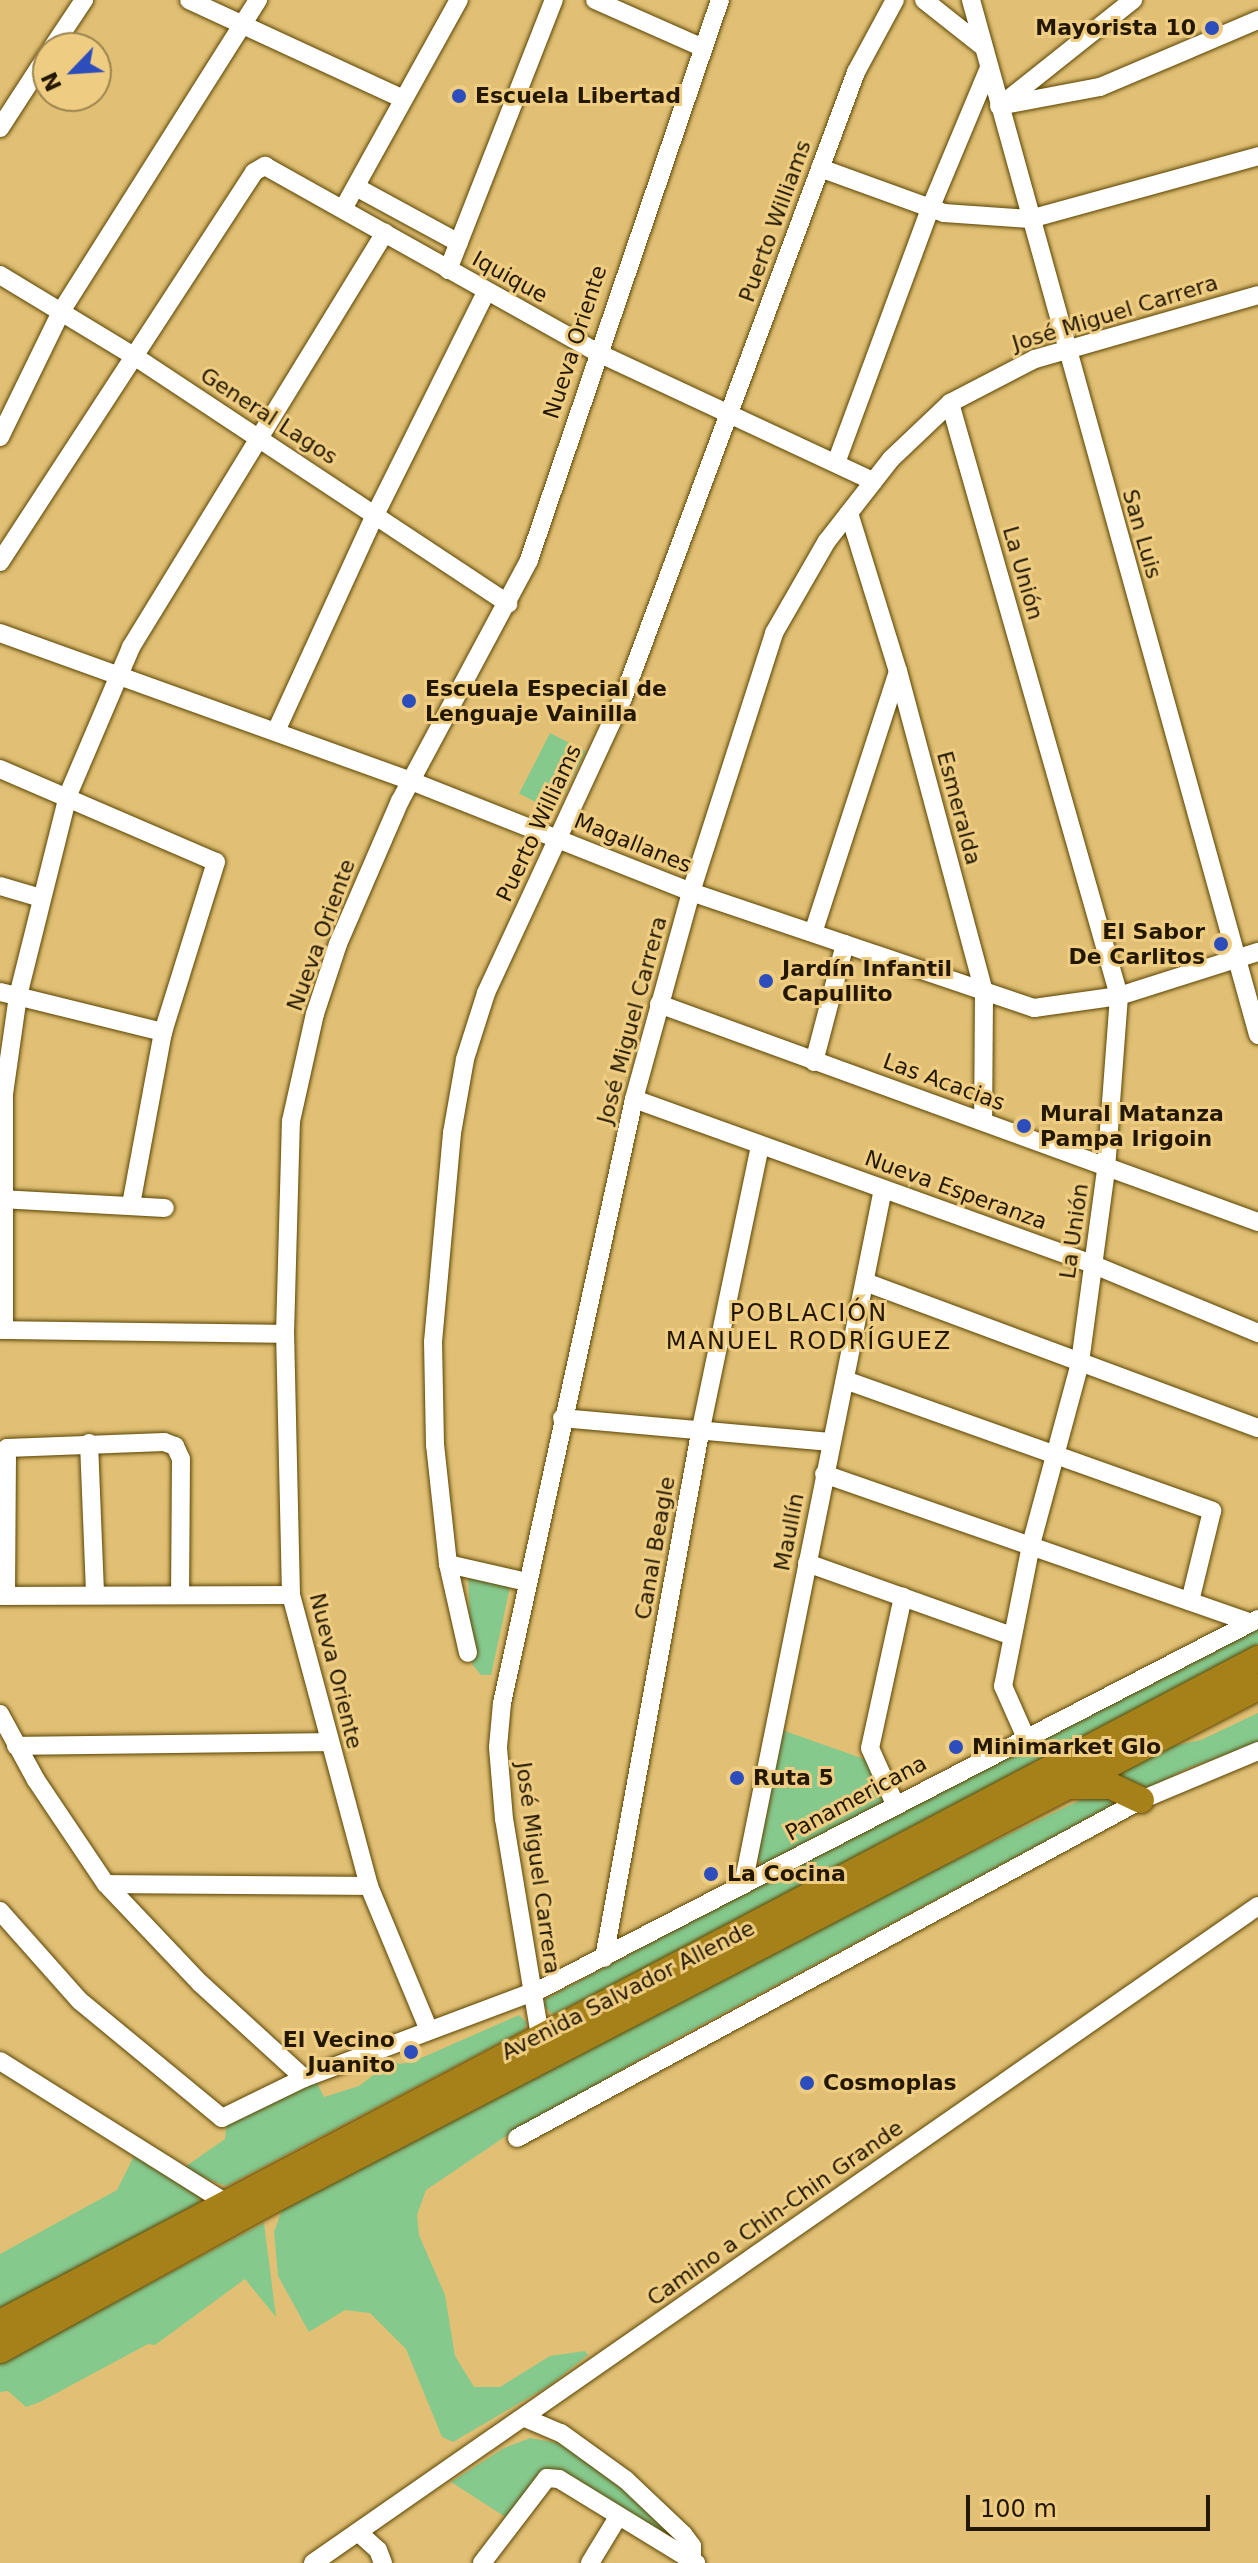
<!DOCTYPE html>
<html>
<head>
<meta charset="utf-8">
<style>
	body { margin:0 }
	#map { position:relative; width:1258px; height:2563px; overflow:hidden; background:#e1c075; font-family:"DejaVu Sans",sans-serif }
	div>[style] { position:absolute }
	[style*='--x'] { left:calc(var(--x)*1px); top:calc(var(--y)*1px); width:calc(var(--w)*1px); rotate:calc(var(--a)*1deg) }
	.green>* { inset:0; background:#86c98d; transform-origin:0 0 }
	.roads { filter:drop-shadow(0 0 2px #5b4402) drop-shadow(0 0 2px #5b4402) }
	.minor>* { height:18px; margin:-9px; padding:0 9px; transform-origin:9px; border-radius:9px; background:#fff }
	.highway>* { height:26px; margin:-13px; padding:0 13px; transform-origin:13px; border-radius:13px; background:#a6811a }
	.dots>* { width:22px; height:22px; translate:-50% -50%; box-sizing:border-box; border:4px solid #eecd82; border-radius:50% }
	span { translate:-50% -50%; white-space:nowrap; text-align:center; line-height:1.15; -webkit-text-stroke:6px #eecd82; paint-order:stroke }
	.poi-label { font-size:22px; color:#231700; font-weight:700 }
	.right { translate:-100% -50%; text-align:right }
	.left { translate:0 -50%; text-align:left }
	.street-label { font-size:22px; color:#231700 }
	.neighbourhood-label { font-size:24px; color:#231700; letter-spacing:2px }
	.north { position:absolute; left:32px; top:32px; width:80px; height:80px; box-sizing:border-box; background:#eecd82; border:2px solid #9d844e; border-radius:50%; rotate:245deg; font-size:22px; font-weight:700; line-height:32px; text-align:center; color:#231700 }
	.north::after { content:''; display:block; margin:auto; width:28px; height:36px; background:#2d4dbd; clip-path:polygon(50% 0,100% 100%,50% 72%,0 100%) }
	.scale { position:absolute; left:966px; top:2495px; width:244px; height:36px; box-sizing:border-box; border:4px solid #231700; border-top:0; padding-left:10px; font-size:24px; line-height:28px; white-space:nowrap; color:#231700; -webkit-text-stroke:6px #eecd82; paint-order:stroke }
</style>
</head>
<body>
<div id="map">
	<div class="green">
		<i style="left:550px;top:733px;width:40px;height:68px;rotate:27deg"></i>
		<i style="clip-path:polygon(468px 1576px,510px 1587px,491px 1675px,481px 1675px,472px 1664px)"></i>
		<i style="clip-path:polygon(1258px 1627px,1258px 1644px,1119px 1720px,603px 1990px,553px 2014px,543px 2006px,546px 1999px,718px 1907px)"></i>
		<i style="clip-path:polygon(1258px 1713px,1258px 1743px,1188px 1768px,1144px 1790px,1110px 1776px,1167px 1747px,1201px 1740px)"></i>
		<i style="clip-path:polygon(782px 1730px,867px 1760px,887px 1801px,761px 1865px,757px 1854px)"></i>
		<i style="clip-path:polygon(1095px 1793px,1118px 1802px,677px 2038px,506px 2136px,426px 2190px,417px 2215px,419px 2235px,445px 2295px,455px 2356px,474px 2387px,500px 2387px,550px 2356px,585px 2351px,588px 2355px,550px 2385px,453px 2442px,442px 2437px,406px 2349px,370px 2313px,345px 2310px,309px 2332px,278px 2276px,274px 2232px,282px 2210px,889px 1892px)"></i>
		<i style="clip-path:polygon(519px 2015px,527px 2023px,524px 2030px,226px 2186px,182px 2169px,225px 2139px,227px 2123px,316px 2081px,324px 2097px,359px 2086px,394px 2059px,399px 2064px,412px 2062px)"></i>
		<i style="clip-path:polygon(134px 2156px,199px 2196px,199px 2203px,0 2310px,0 2254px,117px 2190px)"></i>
		<i style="clip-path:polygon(264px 2223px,276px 2317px,245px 2279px,155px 2345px,148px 2344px,40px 2402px,26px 2407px,8px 2391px,0 2392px,0 2363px)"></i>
		<i style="clip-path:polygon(530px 2438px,558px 2443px,611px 2477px,684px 2547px,541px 2474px,507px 2518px,451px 2482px,504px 2448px)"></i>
	</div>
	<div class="roads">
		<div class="minor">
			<i style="--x:189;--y:0;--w:236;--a:24.8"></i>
			<i style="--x:595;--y:0;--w:116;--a:23.9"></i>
			<i style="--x:924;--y:0;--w:74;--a:38.4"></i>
			<i style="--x:971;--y:0;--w:1074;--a:74.5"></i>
			<i style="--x:52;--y:48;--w:58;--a:-56.3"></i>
			<i style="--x:1001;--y:105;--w:169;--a:-38.5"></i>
			<i style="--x:999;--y:106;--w:103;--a:-10.7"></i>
			<i style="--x:1100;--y:87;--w:172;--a:-23"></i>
			<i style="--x:0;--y:128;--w:88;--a:-57"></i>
			<i style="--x:820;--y:168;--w:132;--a:19.9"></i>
			<i style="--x:944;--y:213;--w:86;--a:4"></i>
			<i style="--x:1030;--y:219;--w:237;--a:-15.4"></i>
			<i style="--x:356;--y:187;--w:117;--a:28.5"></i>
			<i style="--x:343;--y:209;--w:239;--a:-61"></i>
			<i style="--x:448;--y:270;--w:290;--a:-68.6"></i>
			<i style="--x:0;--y:275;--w:157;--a:31.2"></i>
			<i style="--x:134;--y:356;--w:449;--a:33.5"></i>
			<i style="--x:950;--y:403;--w:617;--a:74.09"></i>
			<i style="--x:1119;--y:996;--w:174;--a:94.3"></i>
			<i style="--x:1106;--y:1170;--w:195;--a:97.7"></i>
			<i style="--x:1080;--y:1363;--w:188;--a:105.1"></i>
			<i style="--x:1031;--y:1545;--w:144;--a:101.2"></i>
			<i style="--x:1003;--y:1686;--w:57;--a:66.1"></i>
			<i style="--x:0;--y:437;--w:141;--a:-64"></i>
			<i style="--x:62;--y:310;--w:367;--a:-57.7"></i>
			<i style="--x:836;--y:463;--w:271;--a:-69.7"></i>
			<i style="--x:930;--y:209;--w:153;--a:-67.3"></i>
			<i style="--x:849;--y:513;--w:165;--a:72.8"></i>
			<i style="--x:898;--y:671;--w:333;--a:75"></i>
			<i style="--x:984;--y:993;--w:128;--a:90.4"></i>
			<i style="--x:0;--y:562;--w:465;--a:-56.9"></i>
			<i style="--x:254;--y:172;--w:13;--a:-29"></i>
			<i style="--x:265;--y:166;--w:380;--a:29.3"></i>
			<i style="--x:596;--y:352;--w:306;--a:25"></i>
			<i style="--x:0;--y:633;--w:437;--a:19.8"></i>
			<i style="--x:411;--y:781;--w:301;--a:21.6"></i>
			<i style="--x:691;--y:892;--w:362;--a:18.7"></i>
			<i style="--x:1034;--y:1008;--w:86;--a:-8"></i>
			<i style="--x:1119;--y:996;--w:146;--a:-17.6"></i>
			<i style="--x:276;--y:731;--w:238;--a:-65.4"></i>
			<i style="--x:375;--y:515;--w:249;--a:-63.5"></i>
			<i style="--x:0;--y:769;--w:235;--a:23.3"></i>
			<i style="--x:216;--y:862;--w:178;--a:107.3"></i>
			<i style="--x:163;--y:1032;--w:175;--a:100.5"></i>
			<i style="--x:0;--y:886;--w:43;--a:16.3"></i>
			<i style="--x:813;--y:933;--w:275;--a:-72"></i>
			<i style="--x:0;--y:992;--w:168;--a:13.8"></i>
			<i style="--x:659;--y:1004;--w:637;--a:20"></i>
			<i style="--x:814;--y:1062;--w:122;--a:-75.3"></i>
			<i style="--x:634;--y:1099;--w:489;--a:19.8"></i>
			<i style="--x:1094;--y:1265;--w:178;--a:22.5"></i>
			<i style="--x:0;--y:1199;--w:165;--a:3.1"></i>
			<i style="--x:865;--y:1282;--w:419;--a:20.4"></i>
			<i style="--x:0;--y:1330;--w:285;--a:0.8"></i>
			<i style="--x:4;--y:1330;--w:236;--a:-90"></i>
			<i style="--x:4;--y:1094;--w:99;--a:-81.9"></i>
			<i style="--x:18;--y:996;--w:207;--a:-76"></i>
			<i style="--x:68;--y:795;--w:161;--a:-66.9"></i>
			<i style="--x:131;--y:647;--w:486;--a:-58.5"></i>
			<i style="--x:845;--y:1380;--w:390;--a:19.6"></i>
			<i style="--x:1212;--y:1511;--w:93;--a:103.7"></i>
			<i style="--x:562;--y:1418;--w:269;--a:5.1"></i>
			<i style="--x:89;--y:1443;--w:151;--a:87.7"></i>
			<i style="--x:824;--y:1474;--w:452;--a:19.2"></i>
			<i style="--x:807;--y:1563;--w:218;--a:19.6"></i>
			<i style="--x:448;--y:1564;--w:91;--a:77.3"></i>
			<i style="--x:527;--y:1582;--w:81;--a:-167.2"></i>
			<i style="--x:448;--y:1564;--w:120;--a:-96.2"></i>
			<i style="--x:435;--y:1445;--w:103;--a:-91.1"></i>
			<i style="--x:433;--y:1342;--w:210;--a:-84.8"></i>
			<i style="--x:452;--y:1133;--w:75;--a:-80"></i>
			<i style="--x:465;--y:1059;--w:69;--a:-72.3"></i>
			<i style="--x:486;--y:993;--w:325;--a:-65.1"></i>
			<i style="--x:623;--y:698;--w:668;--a:-69.58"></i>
			<i style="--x:856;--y:72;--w:82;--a:-61.6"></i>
			<i style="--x:0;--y:1596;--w:291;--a:-0.2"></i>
			<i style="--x:6;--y:1596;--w:148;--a:-89.6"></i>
			<i style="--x:7;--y:1448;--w:157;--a:-2.2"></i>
			<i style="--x:164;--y:1442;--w:12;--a:20"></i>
			<i style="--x:175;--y:1446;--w:14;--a:65"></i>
			<i style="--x:181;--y:1459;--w:135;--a:90.4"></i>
			<i style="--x:0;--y:1714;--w:75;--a:61.4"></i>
			<i style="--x:36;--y:1780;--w:125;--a:56.1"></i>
			<i style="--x:106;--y:1884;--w:137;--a:46.5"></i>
			<i style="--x:200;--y:1983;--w:141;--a:42.4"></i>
			<i style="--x:16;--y:1746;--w:312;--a:-0.7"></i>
			<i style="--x:895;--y:1804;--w:61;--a:-114.1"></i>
			<i style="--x:870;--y:1748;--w:155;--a:-77.7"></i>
			<i style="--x:106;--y:1884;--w:263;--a:0.4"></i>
			<i style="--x:743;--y:1885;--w:710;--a:-78.63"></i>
			<i style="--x:0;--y:1911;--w:120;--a:48.4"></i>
			<i style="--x:80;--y:2001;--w:184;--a:39.5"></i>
			<i style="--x:222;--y:2118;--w:91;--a:-26"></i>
			<i style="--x:304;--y:2078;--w:253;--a:-20.6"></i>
			<i style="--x:541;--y:1989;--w:807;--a:-27.3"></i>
			<i style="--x:604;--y:1958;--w:534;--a:-79.64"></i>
			<i style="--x:700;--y:1433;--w:292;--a:-78.2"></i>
			<i style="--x:428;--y:2028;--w:154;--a:-112.6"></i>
			<i style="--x:369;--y:1886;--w:301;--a:-105"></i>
			<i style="--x:291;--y:1595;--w:261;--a:-91.3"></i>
			<i style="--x:285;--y:1334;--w:213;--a:-88.4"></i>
			<i style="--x:291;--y:1121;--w:110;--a:-77.4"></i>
			<i style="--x:315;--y:1014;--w:74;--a:-71.8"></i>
			<i style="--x:338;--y:944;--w:156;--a:-66.6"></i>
			<i style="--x:400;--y:801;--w:273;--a:-61.8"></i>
			<i style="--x:529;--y:560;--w:592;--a:-71.17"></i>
			<i style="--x:540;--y:2036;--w:220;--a:-99.4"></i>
			<i style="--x:504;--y:1819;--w:72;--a:-94.8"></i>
			<i style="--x:498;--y:1747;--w:44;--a:-84.8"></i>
			<i style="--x:502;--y:1703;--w:618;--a:-77.67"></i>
			<i style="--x:634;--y:1099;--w:215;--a:-74.6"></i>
			<i style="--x:691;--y:892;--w:272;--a:-72.2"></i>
			<i style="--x:774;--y:633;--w:106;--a:-60.1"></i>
			<i style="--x:827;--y:541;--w:104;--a:-52"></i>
			<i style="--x:891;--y:459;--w:81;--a:-43.5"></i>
			<i style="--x:950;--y:403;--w:96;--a:-27.4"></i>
			<i style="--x:1035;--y:359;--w:232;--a:-16"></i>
			<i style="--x:0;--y:2061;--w:266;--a:32.1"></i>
			<i style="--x:517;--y:2138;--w:710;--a:-28.44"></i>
			<i style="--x:1141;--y:1800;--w:127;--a:-22.7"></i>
			<i style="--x:525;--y:2418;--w:39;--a:23"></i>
			<i style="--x:561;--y:2433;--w:80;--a:35.9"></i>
			<i style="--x:626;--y:2480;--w:79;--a:43.5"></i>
			<i style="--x:683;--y:2534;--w:15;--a:53"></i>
			<i style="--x:692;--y:2546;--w:17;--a:90"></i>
			<i style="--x:358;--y:2532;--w:27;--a:42"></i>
			<i style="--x:378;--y:2550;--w:14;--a:69"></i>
			<i style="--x:313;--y:2563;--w:1151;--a:-34.81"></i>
			<i style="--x:482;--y:2563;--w:107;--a:-52.6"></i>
			<i style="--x:547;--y:2478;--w:12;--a:5"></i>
			<i style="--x:559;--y:2479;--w:161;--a:31.5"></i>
			<i style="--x:590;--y:2563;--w:54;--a:-58.7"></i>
		</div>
		<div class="highway">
			<i style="--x:1071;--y:1786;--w:40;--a:0"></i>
			<i style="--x:1111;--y:1786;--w:33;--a:25"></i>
			<i style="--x:0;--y:2323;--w:1422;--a:-27.83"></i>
			<i style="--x:0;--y:2350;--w:309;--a:-28.8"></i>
			<i style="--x:271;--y:2201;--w:1113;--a:-27.51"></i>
		</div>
	</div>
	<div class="dots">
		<i style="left:1212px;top:28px;background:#2d4dbd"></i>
		<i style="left:459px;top:96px;background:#2d4dbd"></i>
		<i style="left:409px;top:701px;background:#2d4dbd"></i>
		<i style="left:1221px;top:944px;background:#2d4dbd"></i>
		<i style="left:766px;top:981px;background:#2d4dbd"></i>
		<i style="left:1024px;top:1126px;background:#2d4dbd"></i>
		<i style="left:956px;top:1747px;background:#2d4dbd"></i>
		<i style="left:737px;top:1778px;background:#2d4dbd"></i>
		<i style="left:711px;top:1874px;background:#2d4dbd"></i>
		<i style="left:411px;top:2052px;background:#2d4dbd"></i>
		<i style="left:807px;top:2083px;background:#2d4dbd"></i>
	</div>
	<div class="poi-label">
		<span class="right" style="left:1196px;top:28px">Mayorista 10</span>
		<span class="left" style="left:475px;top:96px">Escuela Libertad</span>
		<span class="left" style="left:425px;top:701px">Escuela Especial de<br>Lenguaje Vainilla</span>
		<span class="right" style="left:1205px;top:944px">El Sabor<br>De Carlitos</span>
		<span class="left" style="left:782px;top:981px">Jardín Infantil<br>Capullito</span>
		<span class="left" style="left:1040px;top:1126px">Mural Matanza<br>Pampa Irigoin</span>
		<span class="left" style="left:972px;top:1747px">Minimarket Glo</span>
		<span class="left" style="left:753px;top:1778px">Ruta 5</span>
		<span class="left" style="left:727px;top:1874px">La Cocina</span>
		<span class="right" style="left:395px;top:2052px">El Vecino<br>Juanito</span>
		<span class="left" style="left:823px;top:2083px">Cosmoplas</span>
	</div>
	<div class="street-label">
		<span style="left:775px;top:221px;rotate:-70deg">Puerto Williams</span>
		<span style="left:510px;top:277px;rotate:29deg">Iquique</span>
		<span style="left:1115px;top:313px;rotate:-17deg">José Miguel Carrera</span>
		<span style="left:575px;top:342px;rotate:-72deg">Nueva Oriente</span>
		<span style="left:269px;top:416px;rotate:33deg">General Lagos</span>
		<span style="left:1142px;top:534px;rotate:74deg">San Luis</span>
		<span style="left:1023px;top:573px;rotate:74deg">La Unión</span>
		<span style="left:959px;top:808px;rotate:75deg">Esmeralda</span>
		<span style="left:539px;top:823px;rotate:-65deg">Puerto Williams</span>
		<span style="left:633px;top:843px;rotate:22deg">Magallanes</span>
		<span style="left:321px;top:935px;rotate:-70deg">Nueva Oriente</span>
		<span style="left:632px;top:1020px;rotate:-75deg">José Miguel Carrera</span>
		<span style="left:944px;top:1082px;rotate:20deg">Las Acacias</span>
		<span style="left:956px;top:1190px;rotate:20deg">Nueva Esperanza</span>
		<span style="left:1074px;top:1231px;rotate:-82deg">La Unión</span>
		<span style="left:789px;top:1532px;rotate:-79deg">Maullín</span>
		<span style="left:655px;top:1548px;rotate:-80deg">Canal Beagle</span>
		<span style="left:336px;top:1671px;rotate:76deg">Nueva Oriente</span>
		<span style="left:856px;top:1798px;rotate:-28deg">Panamericana</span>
		<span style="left:538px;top:1868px;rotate:82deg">José Miguel Carrera</span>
		<span style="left:628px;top:1990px;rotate:-27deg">Avenida Salvador Allende</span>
		<span style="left:775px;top:2213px;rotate:-35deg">Camino a Chin-Chin Grande</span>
	</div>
	<div class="neighbourhood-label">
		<span style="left:809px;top:1328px">POBLACIÓN<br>MANUEL RODRÍGUEZ</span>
	</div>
	<div class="north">N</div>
	<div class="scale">100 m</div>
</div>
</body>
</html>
